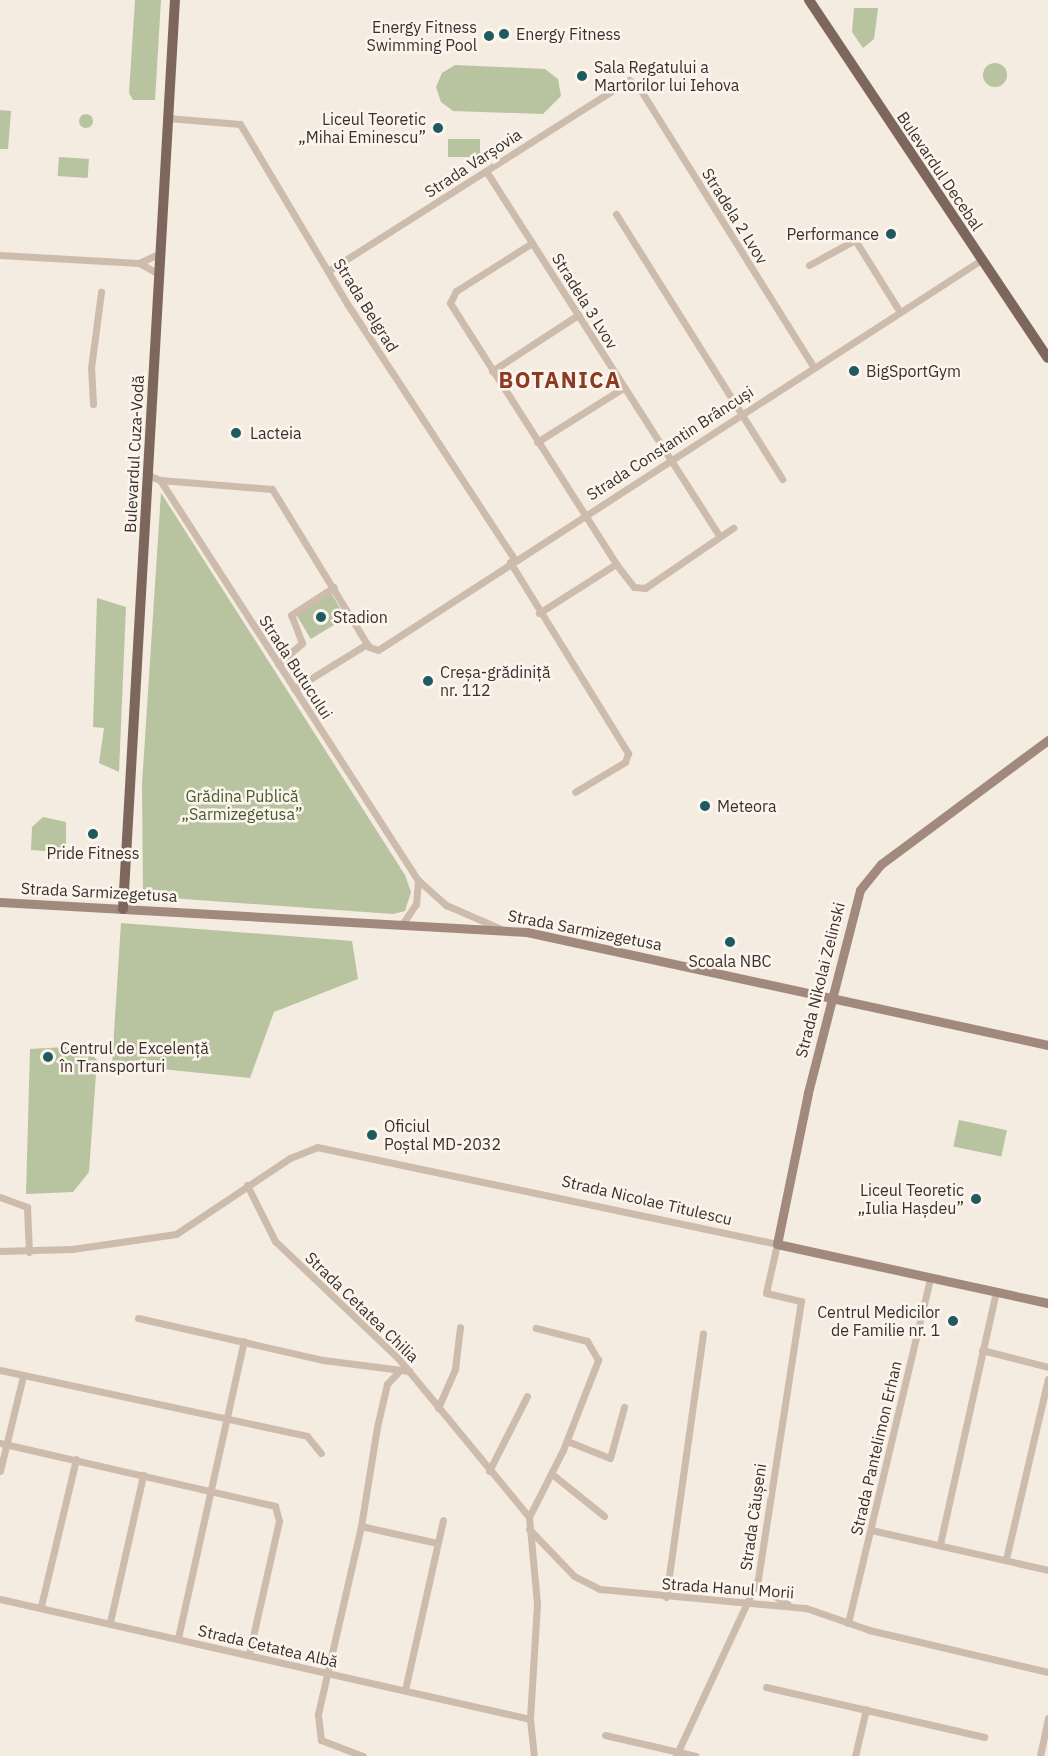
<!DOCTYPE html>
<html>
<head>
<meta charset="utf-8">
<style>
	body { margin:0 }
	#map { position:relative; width:1048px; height:1756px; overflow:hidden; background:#f4ebe1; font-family:"IBM Plex Sans",sans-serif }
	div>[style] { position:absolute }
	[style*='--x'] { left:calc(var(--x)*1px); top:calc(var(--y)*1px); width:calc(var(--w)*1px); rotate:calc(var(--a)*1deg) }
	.green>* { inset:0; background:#b8c4a0; transform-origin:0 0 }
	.round { border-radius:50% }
	.street>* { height:7px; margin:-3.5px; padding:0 3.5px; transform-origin:3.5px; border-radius:3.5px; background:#cdbbac }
	.secondary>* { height:9px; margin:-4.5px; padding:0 4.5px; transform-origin:4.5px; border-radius:4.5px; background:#a18a7d }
	.primary>* { height:10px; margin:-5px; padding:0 5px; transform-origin:5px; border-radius:5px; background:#7d675c }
	.dots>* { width:16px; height:16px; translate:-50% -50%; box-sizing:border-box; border:3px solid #fbf5ee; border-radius:50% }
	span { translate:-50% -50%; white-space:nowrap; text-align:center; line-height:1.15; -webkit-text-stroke:5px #fbf5ee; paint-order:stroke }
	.poi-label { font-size:16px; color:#3b302b }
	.right { translate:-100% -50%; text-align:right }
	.left { translate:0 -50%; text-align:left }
	.street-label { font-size:16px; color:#3b302b }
	.park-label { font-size:16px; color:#4a5a2e }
	.district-label { font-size:22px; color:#8c3b22; font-weight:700; letter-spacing:1.5px }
</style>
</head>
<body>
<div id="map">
	<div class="green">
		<i style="clip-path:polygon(135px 0,161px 0,155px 100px,133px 100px,129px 93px)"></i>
		<i style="clip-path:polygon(854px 8px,878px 8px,874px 39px,863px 48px,852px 32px)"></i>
		<i class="round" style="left:983px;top:63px;width:24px;height:24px"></i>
		<i style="clip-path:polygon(455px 65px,545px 69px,558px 79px,561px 96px,543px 114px,453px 111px,441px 102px,436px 87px,442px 73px)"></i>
		<i style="clip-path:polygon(0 110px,11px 111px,8px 149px,0 149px)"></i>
		<i class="round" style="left:79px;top:114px;width:14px;height:14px"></i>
		<i style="left:448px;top:139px;width:32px;height:18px"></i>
		<i style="left:59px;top:157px;width:30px;height:19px;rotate:4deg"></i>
		<i style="clip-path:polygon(161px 493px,405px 875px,411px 892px,405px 911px,393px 914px,143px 896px,142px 784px)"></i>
		<i style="left:331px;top:593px;width:29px;height:41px;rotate:59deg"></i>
		<i style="clip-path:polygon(97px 598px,126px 607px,119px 772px,99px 763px,104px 728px,93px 727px)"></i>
		<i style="clip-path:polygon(43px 817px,66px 822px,66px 845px,59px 852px,31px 850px,32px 827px)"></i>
		<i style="clip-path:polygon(121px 923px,352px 941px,358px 979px,274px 1012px,250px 1078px,112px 1064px)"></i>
		<i style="clip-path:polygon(84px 1046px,97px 1060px,89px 1172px,73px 1192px,26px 1194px,30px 1049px)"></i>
		<i style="left:959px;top:1120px;width:49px;height:27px;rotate:12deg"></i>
	</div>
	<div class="street">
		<i style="--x:168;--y:118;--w:72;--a:4.8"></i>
		<i style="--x:240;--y:124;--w:211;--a:59.2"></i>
		<i style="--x:348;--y:305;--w:303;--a:56.8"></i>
		<i style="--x:486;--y:171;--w:434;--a:57.4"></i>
		<i style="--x:616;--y:214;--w:313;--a:57.9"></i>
		<i style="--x:532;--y:243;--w:90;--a:147.7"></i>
		<i style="--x:456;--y:291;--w:13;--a:117"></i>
		<i style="--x:450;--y:303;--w:309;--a:57.5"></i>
		<i style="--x:616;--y:564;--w:29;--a:52"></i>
		<i style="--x:634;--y:587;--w:11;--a:5"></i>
		<i style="--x:645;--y:588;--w:107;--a:-34.3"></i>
		<i style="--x:0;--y:255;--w:139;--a:3.3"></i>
		<i style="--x:139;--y:263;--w:23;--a:29"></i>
		<i style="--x:139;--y:263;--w:23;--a:-25"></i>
		<i style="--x:809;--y:265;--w:52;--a:-28.5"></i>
		<i style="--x:855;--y:240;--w:85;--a:58"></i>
		<i style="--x:328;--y:271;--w:356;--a:-32.4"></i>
		<i style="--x:629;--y:80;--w:11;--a:34"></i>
		<i style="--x:638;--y:86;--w:330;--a:58"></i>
		<i style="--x:492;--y:371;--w:103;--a:-33.1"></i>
		<i style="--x:93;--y:404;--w:36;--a:-93"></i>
		<i style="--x:91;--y:368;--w:77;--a:-82.5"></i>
		<i style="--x:537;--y:442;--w:102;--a:-32.1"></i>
		<i style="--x:148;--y:475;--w:13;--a:23"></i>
		<i style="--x:160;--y:480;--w:476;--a:57.2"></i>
		<i style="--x:418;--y:880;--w:38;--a:42"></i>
		<i style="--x:446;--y:905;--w:58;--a:23.5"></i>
		<i style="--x:160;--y:480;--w:112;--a:4.6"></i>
		<i style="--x:272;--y:489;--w:185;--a:58.5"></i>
		<i style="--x:369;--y:647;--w:9;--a:18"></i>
		<i style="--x:378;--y:650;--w:718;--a:-32.89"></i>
		<i style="--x:510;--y:562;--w:225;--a:58.3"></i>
		<i style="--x:628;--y:753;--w:9;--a:108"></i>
		<i style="--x:625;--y:762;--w:58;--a:149"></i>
		<i style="--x:539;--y:613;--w:91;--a:-32.5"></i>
		<i style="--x:278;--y:664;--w:32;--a:-41"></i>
		<i style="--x:302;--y:643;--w:30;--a:-111"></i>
		<i style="--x:291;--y:615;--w:51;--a:-33.1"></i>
		<i style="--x:294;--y:689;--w:86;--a:-31.7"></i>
		<i style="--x:403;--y:923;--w:23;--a:-56"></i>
		<i style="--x:416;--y:904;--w:24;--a:-85"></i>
		<i style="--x:247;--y:1185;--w:63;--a:63.4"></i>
		<i style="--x:275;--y:1241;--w:170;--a:43.6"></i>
		<i style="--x:398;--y:1358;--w:206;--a:50.5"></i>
		<i style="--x:529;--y:1517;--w:87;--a:84.7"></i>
		<i style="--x:537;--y:1604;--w:115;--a:93.5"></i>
		<i style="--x:530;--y:1719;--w:37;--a:84"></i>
		<i style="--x:0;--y:1197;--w:29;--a:20"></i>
		<i style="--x:27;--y:1207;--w:45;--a:87.5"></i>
		<i style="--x:0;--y:1251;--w:72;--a:-1.6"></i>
		<i style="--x:72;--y:1249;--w:105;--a:-8.2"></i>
		<i style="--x:176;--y:1234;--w:137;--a:-33.7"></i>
		<i style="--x:290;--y:1158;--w:29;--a:-22"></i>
		<i style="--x:317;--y:1147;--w:470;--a:11.9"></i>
		<i style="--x:777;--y:1244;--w:50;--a:102.7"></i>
		<i style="--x:766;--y:1293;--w:36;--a:13"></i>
		<i style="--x:801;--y:1301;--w:281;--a:98.8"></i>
		<i style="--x:758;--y:1579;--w:195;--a:114.9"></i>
		<i style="--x:138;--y:1318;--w:190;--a:12.8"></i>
		<i style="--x:323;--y:1360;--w:87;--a:7.3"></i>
		<i style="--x:982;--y:1350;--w:68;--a:14.4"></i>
		<i style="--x:0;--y:1370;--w:314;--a:12.1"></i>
		<i style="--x:307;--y:1436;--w:22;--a:51"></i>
		<i style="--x:438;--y:1408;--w:43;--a:-66.4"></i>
		<i style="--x:455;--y:1369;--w:42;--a:-83.2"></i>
		<i style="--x:567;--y:1441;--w:46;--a:21.6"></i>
		<i style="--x:610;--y:1458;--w:53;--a:-74.6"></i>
		<i style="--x:0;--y:1443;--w:282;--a:12.9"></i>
		<i style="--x:275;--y:1506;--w:16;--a:75"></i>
		<i style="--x:279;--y:1521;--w:136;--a:102.7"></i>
		<i style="--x:0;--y:1471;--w:98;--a:-76.4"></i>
		<i style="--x:489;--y:1471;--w:84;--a:-63.1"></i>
		<i style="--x:552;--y:1474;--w:67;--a:38.9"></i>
		<i style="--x:529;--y:1517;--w:75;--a:-63.1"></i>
		<i style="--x:563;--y:1450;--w:97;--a:-68.7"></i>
		<i style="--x:598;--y:1360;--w:22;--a:-120"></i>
		<i style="--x:587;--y:1341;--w:53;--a:-165.7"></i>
		<i style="--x:361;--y:1526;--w:78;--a:12.6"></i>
		<i style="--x:529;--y:1529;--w:65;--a:46.2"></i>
		<i style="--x:574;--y:1576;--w:29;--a:27"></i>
		<i style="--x:600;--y:1589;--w:207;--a:5.3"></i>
		<i style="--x:806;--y:1608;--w:67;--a:19.2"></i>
		<i style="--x:869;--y:1630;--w:184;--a:13.2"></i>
		<i style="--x:871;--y:1530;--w:181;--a:12.7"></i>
		<i style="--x:940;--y:1544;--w:258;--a:-77.5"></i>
		<i style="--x:1006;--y:1559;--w:185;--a:-76.9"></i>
		<i style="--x:757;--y:1585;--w:36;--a:32"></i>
		<i style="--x:666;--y:1597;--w:266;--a:-82"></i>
		<i style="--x:0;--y:1599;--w:543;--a:12.76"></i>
		<i style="--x:41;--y:1606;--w:151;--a:-76.6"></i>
		<i style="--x:110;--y:1622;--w:151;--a:-77.3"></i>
		<i style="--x:848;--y:1623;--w:354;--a:-76.6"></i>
		<i style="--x:178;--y:1638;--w:304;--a:-77.5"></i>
		<i style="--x:766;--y:1687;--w:224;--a:12.9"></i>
		<i style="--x:405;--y:1690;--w:174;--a:-77.4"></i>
		<i style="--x:605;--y:1735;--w:93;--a:13"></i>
		<i style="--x:363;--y:1756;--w:45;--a:-159.1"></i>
		<i style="--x:321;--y:1740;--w:26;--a:-97"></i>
		<i style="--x:318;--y:1714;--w:193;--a:-77.1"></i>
		<i style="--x:361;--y:1526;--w:100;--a:-80.8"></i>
		<i style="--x:377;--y:1427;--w:44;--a:-76.9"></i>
		<i style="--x:387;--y:1384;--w:16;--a:-47"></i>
		<i style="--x:855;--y:1756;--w:48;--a:-76.8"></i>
		<i style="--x:1040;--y:1756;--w:39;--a:-78"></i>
	</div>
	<div class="secondary">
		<i style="--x:1048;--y:740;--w:208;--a:143.4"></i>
		<i style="--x:881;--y:864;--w:33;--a:129"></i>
		<i style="--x:860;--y:890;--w:210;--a:104.4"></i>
		<i style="--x:808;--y:1093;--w:154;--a:101.6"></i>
		<i style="--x:777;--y:1244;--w:277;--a:12.3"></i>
		<i style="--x:0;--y:902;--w:528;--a:3.26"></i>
		<i style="--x:527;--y:932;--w:533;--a:12.24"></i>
	</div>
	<div class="primary">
		<i style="--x:809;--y:0;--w:430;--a:56.3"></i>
		<i style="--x:123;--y:909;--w:910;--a:-86.73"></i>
	</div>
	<div class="dots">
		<i style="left:504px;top:34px;background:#1f5a5e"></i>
		<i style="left:489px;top:36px;background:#1f5a5e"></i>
		<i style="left:582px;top:76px;background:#1f5a5e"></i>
		<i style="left:438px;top:128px;background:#1f5a5e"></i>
		<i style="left:891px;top:234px;background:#1f5a5e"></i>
		<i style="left:854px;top:371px;background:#1f5a5e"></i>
		<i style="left:236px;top:433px;background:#1f5a5e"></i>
		<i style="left:321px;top:617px;background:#1f5a5e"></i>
		<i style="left:428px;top:681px;background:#1f5a5e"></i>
		<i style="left:705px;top:806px;background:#1f5a5e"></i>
		<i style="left:93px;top:834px;background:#1f5a5e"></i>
		<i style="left:730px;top:942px;background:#1f5a5e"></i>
		<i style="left:48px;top:1057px;background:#1f5a5e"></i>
		<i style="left:372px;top:1135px;background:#1f5a5e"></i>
		<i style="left:976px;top:1199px;background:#1f5a5e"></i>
		<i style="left:953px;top:1321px;background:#1f5a5e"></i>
	</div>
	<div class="poi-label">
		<span class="right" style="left:477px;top:36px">Energy Fitness<br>Swimming Pool</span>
		<span class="left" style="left:516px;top:34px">Energy Fitness</span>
		<span class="left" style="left:594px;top:76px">Sala Regatului a<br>Martorilor lui Iehova</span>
		<span class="right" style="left:426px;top:128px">Liceul Teoretic<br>„Mihai Eminescu”</span>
		<span class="right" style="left:879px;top:234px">Performance</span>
		<span class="left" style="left:866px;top:371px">BigSportGym</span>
		<span class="left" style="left:250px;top:433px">Lacteia</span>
		<span class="left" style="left:333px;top:617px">Stadion</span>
		<span class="left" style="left:440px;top:681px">Creșa-grădiniță<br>nr. 112</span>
		<span class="left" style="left:717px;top:806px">Meteora</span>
		<span style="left:93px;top:853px">Pride Fitness</span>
		<span style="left:730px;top:961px">Scoala NBC</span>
		<span class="left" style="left:60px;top:1057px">Centrul de Excelență<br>în Transporturi</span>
		<span class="left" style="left:384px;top:1135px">Oficiul<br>Poștal MD-2032</span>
		<span class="right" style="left:964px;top:1199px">Liceul Teoretic<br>„Iulia Hașdeu”</span>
		<span class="right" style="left:940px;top:1321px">Centrul Medicilor<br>de Familie nr. 1</span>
	</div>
	<div class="street-label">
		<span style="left:473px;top:163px;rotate:-33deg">Strada Varșovia</span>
		<span style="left:940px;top:171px;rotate:56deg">Bulevardul Decebal</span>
		<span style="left:735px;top:216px;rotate:58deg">Stradela 2 Lvov</span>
		<span style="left:585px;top:301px;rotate:58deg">Stradela 3 Lvov</span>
		<span style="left:366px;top:305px;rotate:58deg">Strada Belgrad</span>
		<span style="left:670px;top:443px;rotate:-33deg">Strada Constantin Brâncuși</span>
		<span style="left:134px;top:454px;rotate:-87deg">Bulevardul Cuza-Vodă</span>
		<span style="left:296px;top:667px;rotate:57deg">Strada Butucului</span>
		<span style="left:99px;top:892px;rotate:3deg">Strada Sarmizegetusa</span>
		<span style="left:585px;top:930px;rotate:11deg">Strada Sarmizegetusa</span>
		<span style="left:820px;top:980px;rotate:-76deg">Strada Nikolai Zelinski</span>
		<span style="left:647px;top:1200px;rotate:13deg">Strada Nicolae Titulescu</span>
		<span style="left:362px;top:1307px;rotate:44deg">Strada Cetatea Chilia</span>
		<span style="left:876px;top:1448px;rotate:-77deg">Strada Pantelimon Erhan</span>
		<span style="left:753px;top:1517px;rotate:-82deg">Strada Căușeni</span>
		<span style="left:728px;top:1588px;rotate:4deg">Strada Hanul Morii</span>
		<span style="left:268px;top:1646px;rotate:13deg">Strada Cetatea Albă</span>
	</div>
	<div class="park-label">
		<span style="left:242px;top:805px">Grădina Publică<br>„Sarmizegetusa”</span>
	</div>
	<div class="district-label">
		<span style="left:560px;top:380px">BOTANICA</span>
	</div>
</div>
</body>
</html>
